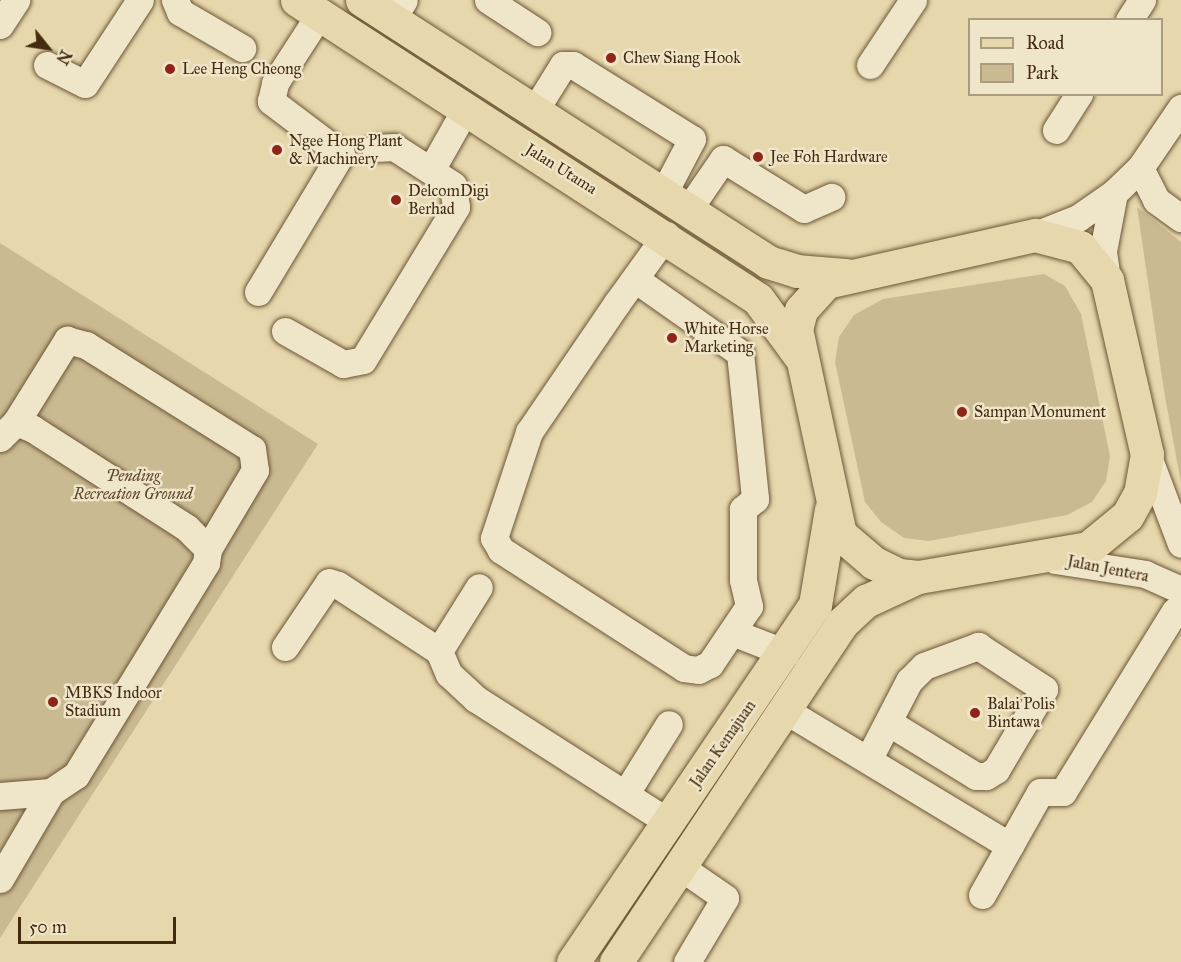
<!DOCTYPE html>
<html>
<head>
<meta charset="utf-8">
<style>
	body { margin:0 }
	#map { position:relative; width:1181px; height:962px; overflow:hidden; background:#e6d7ac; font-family:"IM FELL Great Primer",serif }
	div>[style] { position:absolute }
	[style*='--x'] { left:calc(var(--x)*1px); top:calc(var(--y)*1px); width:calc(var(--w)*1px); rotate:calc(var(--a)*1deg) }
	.green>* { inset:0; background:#caba91 }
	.roads { filter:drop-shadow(0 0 2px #6c5636) drop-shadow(0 0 2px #6c5636) }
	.minor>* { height:27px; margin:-13.5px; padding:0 13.5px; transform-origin:13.5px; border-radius:13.5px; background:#efe5c9 }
	.major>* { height:33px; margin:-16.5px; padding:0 16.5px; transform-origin:16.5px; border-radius:16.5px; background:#e6d7ac }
	.dots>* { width:16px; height:16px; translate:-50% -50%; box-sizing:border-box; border:3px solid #efe5c9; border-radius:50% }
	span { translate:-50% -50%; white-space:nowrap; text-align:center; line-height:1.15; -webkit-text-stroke:5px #efe5c9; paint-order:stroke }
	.poi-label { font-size:16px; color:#442b0f }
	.left { translate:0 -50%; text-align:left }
	.street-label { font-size:16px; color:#442b0f }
	.park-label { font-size:16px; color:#5f4829; font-style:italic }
	.legend { position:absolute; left:968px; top:18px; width:195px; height:78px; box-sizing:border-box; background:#efe5c9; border:2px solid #ab9b7f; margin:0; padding:8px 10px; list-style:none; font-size:18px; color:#442b0f }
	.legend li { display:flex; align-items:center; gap:12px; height:30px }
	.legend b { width:30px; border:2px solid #ab9b7f }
	.north { position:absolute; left:18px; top:18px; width:60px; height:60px; -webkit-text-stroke:4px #efe5c9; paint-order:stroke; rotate:120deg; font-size:16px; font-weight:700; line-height:24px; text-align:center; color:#442b0f }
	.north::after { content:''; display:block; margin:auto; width:21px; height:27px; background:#442b0f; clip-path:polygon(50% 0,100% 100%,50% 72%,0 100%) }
	.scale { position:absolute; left:18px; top:917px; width:158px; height:27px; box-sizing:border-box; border:3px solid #442b0f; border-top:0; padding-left:8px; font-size:18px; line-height:21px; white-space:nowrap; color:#442b0f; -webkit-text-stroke:4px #efe5c9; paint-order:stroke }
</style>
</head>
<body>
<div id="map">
	<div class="green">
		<i style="clip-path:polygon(1137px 207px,1181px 242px,1181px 483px,1164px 391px)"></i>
		<i style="clip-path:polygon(0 243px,318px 444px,0 938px)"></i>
		<i style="clip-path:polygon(1044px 274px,1065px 286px,1081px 314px,1110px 456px,1106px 481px,1092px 502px,1067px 515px,929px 541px,904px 538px,881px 522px,865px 502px,835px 362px,839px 337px,854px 315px,883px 299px)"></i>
	</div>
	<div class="roads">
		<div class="minor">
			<i style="--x:175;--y:0;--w:13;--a:67"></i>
			<i style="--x:180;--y:12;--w:72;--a:30.1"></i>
			<i style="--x:488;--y:0;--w:59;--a:33.1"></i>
			<i style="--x:392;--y:19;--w:22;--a:-58"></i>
			<i style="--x:1129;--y:20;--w:24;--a:-57"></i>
			<i style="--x:0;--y:25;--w:30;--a:-57"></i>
			<i style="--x:47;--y:65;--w:42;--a:26.6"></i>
			<i style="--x:85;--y:84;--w:100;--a:-56.8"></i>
			<i style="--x:870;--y:65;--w:78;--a:-56.5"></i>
			<i style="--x:535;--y:110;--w:53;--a:-58.1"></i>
			<i style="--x:563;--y:65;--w:10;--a:0"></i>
			<i style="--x:573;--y:65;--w:140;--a:31.9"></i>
			<i style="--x:692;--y:139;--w:62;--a:117.8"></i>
			<i style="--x:1056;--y:130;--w:43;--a:-57.4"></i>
			<i style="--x:1140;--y:168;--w:36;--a:63"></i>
			<i style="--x:1156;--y:200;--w:31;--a:36"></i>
			<i style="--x:431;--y:170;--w:69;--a:-60.5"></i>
			<i style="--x:688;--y:210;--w:62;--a:-55.5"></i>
			<i style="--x:723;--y:159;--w:95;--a:31.7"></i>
			<i style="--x:804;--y:209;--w:30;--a:-24"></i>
			<i style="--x:1035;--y:235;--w:46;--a:-21.6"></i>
			<i style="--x:1078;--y:218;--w:44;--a:-34.8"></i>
			<i style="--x:1114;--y:193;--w:36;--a:-44"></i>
			<i style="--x:1140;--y:168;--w:73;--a:-55.7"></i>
			<i style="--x:635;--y:279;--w:128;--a:35.2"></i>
			<i style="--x:740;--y:353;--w:147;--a:84.1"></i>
			<i style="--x:755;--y:499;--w:16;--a:140"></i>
			<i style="--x:743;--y:509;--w:71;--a:90"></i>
			<i style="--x:743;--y:580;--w:27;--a:77"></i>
			<i style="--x:749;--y:606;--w:70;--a:123.9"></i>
			<i style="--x:710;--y:664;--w:13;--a:153"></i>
			<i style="--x:698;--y:670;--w:14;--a:-172"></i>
			<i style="--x:684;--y:668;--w:218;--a:-147.2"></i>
			<i style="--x:501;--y:550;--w:14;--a:-120"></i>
			<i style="--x:494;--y:538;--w:112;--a:-71.7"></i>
			<i style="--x:529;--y:432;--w:156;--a:-55.7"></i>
			<i style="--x:617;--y:303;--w:84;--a:-54.2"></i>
			<i style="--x:1107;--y:280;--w:29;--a:-98"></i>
			<i style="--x:1103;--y:251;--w:59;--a:-79.3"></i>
			<i style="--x:258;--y:292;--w:161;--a:-59"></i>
			<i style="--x:341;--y:154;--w:88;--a:-142.9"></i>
			<i style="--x:271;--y:101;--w:18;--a:-77"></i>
			<i style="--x:275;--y:83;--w:81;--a:-57.1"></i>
			<i style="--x:285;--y:331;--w:67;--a:29.6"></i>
			<i style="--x:343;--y:364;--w:20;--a:-11"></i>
			<i style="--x:363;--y:360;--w:179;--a:-58.7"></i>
			<i style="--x:456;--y:207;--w:22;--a:-98"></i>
			<i style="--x:453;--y:185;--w:70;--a:-147.2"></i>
			<i style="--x:394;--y:147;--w:19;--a:177"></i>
			<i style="--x:16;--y:422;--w:97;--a:-58.1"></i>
			<i style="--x:67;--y:340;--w:20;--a:15"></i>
			<i style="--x:86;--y:345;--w:196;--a:32.1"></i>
			<i style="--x:252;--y:449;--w:21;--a:82"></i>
			<i style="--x:255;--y:470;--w:92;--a:120.7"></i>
			<i style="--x:0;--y:438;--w:23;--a:-45"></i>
			<i style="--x:16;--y:422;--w:18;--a:22"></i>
			<i style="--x:33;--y:429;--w:183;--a:32.7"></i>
			<i style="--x:187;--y:528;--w:30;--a:45"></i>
			<i style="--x:208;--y:549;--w:14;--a:98"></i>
			<i style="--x:206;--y:563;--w:249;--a:121.5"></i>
			<i style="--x:76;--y:775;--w:30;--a:146"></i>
			<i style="--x:51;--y:792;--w:51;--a:175.5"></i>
			<i style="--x:1147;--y:454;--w:96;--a:69.3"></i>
			<i style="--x:1055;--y:560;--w:91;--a:8.8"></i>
			<i style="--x:1145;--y:574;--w:39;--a:24"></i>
			<i style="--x:732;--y:632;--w:58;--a:21.3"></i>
			<i style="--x:285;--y:647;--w:78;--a:-55.9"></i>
			<i style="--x:329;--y:582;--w:9;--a:18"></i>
			<i style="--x:338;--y:585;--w:121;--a:33.2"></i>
			<i style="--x:439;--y:651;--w:25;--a:67"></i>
			<i style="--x:449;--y:674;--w:37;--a:43"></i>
			<i style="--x:476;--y:699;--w:228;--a:32.6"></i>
			<i style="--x:439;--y:651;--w:75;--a:-58"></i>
			<i style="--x:783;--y:709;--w:265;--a:31.1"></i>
			<i style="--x:868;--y:760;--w:89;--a:-62.6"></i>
			<i style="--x:909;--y:681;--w:21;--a:-45"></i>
			<i style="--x:924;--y:666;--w:58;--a:-20.3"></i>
			<i style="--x:978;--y:646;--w:79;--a:33.1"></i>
			<i style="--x:1044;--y:689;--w:94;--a:120.7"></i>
			<i style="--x:996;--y:770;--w:12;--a:149"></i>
			<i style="--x:986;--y:776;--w:10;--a:180"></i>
			<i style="--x:976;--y:776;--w:103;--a:-148.5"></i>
			<i style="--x:626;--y:793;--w:81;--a:-58.1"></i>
			<i style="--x:679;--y:866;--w:56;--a:34.8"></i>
			<i style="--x:725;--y:898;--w:74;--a:120.7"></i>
			<i style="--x:0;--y:879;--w:101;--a:-59.6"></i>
			<i style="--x:982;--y:895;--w:118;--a:-60.6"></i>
			<i style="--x:1040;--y:792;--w:23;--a:0"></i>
			<i style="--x:1063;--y:792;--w:213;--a:-58.3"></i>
		</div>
		<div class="major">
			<i style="--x:297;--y:0;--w:549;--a:32.97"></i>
			<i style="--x:758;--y:299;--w:69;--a:53.8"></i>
			<i style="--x:362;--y:0;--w:483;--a:32.8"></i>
			<i style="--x:768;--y:262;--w:30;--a:17"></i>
			<i style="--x:797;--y:271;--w:49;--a:4.7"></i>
			<i style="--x:1035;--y:235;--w:47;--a:14.9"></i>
			<i style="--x:1080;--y:247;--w:43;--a:50.7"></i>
			<i style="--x:1107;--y:280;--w:179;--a:77.1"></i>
			<i style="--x:1147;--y:454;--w:40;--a:100"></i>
			<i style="--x:1140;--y:493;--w:26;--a:119"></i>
			<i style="--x:1127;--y:516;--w:50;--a:140.6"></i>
			<i style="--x:1088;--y:548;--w:172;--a:170.3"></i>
			<i style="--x:918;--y:577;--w:19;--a:-174"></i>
			<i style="--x:899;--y:575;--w:28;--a:-154"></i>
			<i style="--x:874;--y:563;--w:45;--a:-139.5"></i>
			<i style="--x:840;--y:534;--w:210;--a:-102.1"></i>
			<i style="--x:796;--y:329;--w:20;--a:-75"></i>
			<i style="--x:801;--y:310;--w:38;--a:-48"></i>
			<i style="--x:826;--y:282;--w:214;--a:-12.7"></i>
			<i style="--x:573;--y:962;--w:431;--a:-55.9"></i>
			<i style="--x:815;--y:605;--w:97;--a:-80.5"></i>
			<i style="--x:616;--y:962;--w:407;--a:-56.3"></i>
			<i style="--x:842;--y:623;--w:33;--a:-43"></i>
			<i style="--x:866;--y:601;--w:57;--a:-24.8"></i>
		</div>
	</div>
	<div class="dots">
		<i style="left:611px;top:58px;background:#8f2418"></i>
		<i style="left:170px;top:69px;background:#8f2418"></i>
		<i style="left:277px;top:150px;background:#8f2418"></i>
		<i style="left:758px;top:157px;background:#8f2418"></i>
		<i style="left:396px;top:200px;background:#8f2418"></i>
		<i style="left:672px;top:338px;background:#8f2418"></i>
		<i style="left:962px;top:412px;background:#8f2418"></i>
		<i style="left:53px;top:702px;background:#8f2418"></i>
		<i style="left:975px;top:713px;background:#8f2418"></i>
	</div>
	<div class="poi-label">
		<span class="left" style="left:623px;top:58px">Chew Siang Hook</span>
		<span class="left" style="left:182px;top:69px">Lee Heng Cheong</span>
		<span class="left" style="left:289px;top:150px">Ngee Hong Plant<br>&amp; Machinery</span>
		<span class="left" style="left:770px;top:157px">Jee Foh Hardware</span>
		<span class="left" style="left:408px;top:200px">DelcomDigi<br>Berhad</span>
		<span class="left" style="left:684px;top:338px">White Horse<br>Marketing</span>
		<span class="left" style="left:974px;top:412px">Sampan Monument</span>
		<span class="left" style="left:65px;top:702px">MBKS Indoor<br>Stadium</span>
		<span class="left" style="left:987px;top:713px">Balai Polis<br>Bintawa</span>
	</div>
	<div class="street-label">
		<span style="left:561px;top:169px;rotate:32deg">Jalan Utama</span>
		<span style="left:1108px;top:569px;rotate:11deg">Jalan Jentera</span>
		<span style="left:723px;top:744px;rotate:-55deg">Jalan Kemajuan</span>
	</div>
	<div class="park-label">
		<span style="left:133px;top:485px">Pending<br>Recreation Ground</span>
	</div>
	<ul class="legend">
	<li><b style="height:8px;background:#e6d7ac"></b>Road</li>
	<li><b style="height:16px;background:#caba91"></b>Park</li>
	</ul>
	<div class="north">N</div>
	<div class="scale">50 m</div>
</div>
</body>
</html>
